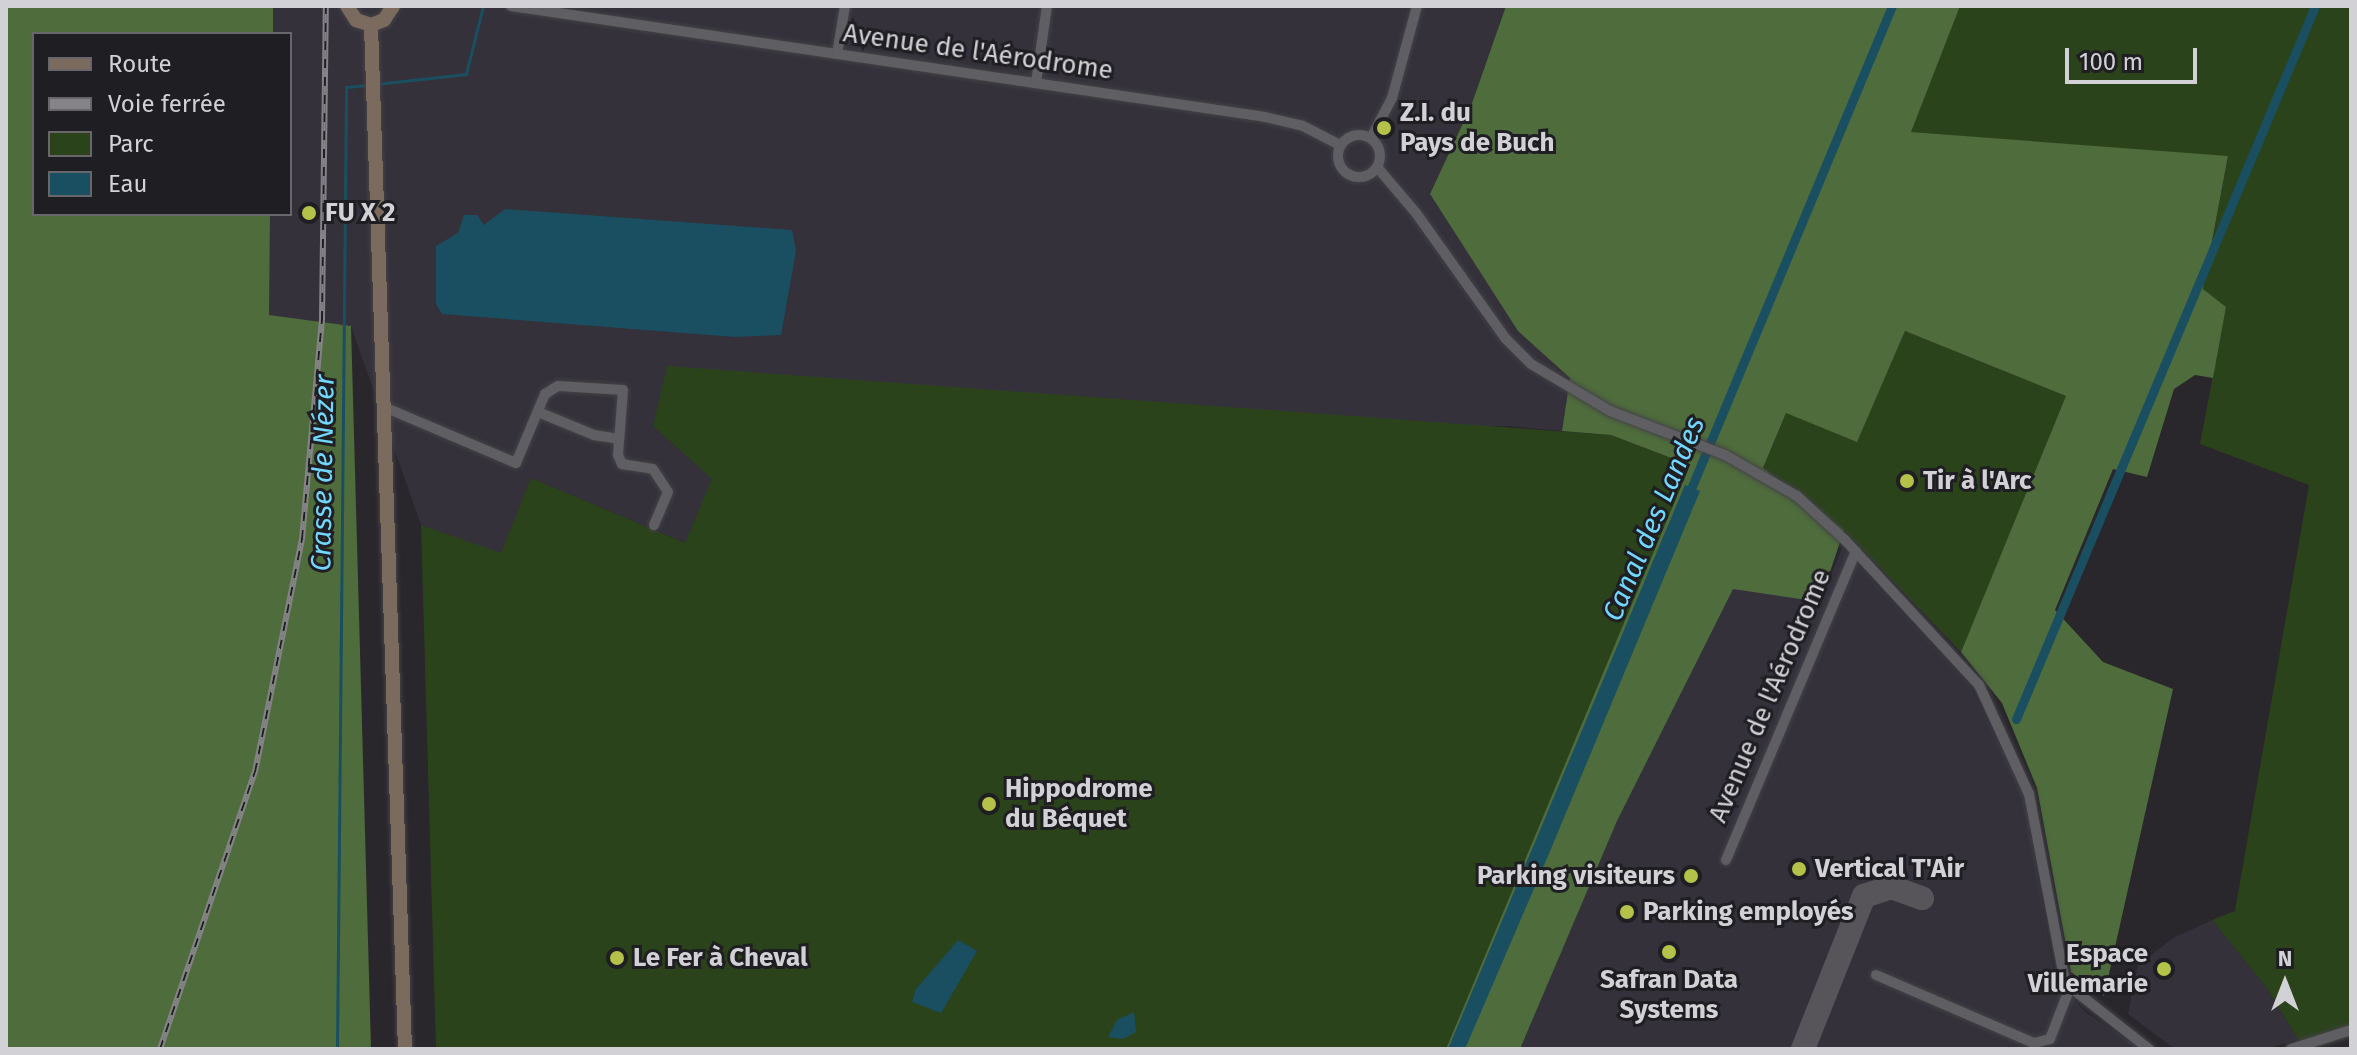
<!DOCTYPE html>
<html>
<head>
<meta charset="utf-8">
<style>
	body { margin:0 }
	#map { position:relative; width:2357px; height:1055px; overflow:hidden; background:#29272c; font-family:"Fira Sans",sans-serif }
	div>[style] { position:absolute }
	[style*='--x'] { left:calc(var(--x)*1px); top:calc(var(--y)*1px); width:calc(var(--w)*1px); rotate:calc(var(--a)*1deg) }
	.built>* { inset:0; background:#34313b }
	.green>* { inset:0; background:#2b431b }
	.forest>* { inset:0; background:#4f6c3d }
	.water>* { inset:0; background:#1a4f61 }
	.stream>* { height:3px; margin:-1.5px; padding:0 1.5px; transform-origin:1.5px; border-radius:1.5px; background:#1a4f61 }
	.canal>* { height:9px; margin:-4.5px; padding:0 4.5px; transform-origin:4.5px; border-radius:4.5px; background:#1a4f61 }
	.taxiway>* { height:24px; margin:-12px; padding:0 12px; transform-origin:12px; border-radius:12px; background:#57555a }
	.roads { filter:drop-shadow(0 0 2px #434246) drop-shadow(0 0 2px #434246) }
	.minor>* { height:10px; margin:-5px; padding:0 5px; transform-origin:5px; border-radius:5px; background:#5f5e63 }
	.minor>.ring { margin:-5px; padding:0; box-sizing:content-box; background:none; border:10px solid #5f5e63; border-radius:50% }
	.secondary>* { height:14px; margin:-7px; padding:0 7px; transform-origin:7px; border-radius:7px; background:#7a6b5e }
	.rail>* { height:6px; margin-top:-3px; transform-origin:0; background:repeating-linear-gradient(90deg,#1f1e22 0 9px,#858388 0 18px); box-sizing:border-box; border-block:2px solid #858388 }
	.dots>* { width:22px; height:22px; translate:-50% -50%; box-sizing:border-box; border:4px solid #1f1e22; border-radius:50% }
	span { translate:-50% -50%; white-space:nowrap; text-align:center; line-height:1.15; -webkit-text-stroke:6px #1f1e22; paint-order:stroke }
	.street-label { font-size:26px; color:#d2d1d5 }
	.poi-label { font-size:26px; color:#d2d1d5; font-weight:700 }
	.left { translate:0 -50%; text-align:left }
	.right { translate:-100% -50%; text-align:right }
	.water-label { font-size:28px; color:#72d7fd; font-style:italic }
	.frame { position:absolute; inset:0; border:8px solid #d2d1d5; pointer-events:none }
	.legend { position:absolute; left:32px; top:32px; width:260px; height:184px; box-sizing:border-box; background:#1f1e22; border:2px solid #67666a; margin:0; padding:10px 14px; list-style:none; font-size:24px; color:#d2d1d5 }
	.legend li { display:flex; align-items:center; gap:16px; height:40px }
	.legend b { width:40px; border:2px solid #67666a }
	.north { position:absolute; left:2245px; top:943px; width:80px; height:80px; -webkit-text-stroke:6px #1f1e22; paint-order:stroke; rotate:0deg; font-size:22px; font-weight:700; line-height:32px; text-align:center; color:#d2d1d5 }
	.north::after { content:''; display:block; margin:auto; width:28px; height:36px; background:#d2d1d5; clip-path:polygon(50% 0,100% 100%,50% 72%,0 100%) }
	.scale { position:absolute; left:2065px; top:48px; width:132px; height:36px; box-sizing:border-box; border:4px solid #d2d1d5; border-top:0; padding-left:10px; font-size:24px; line-height:28px; white-space:nowrap; color:#d2d1d5; -webkit-text-stroke:6px #1f1e22; paint-order:stroke }
</style>
</head>
<body>
<div id="map">
	<div class="built">
		<i style="clip-path:polygon(273px 6px,1506px 6px,1471px 106px,1430px 194px,1518px 331px,1570px 378px,1562px 431px,1509px 426px,653px 426px,713px 479px,685px 543px,531px 478px,501px 554px,421px 525px,351px 326px,268px 316px,270px 214px,290px 214px,290px 34px,273px 34px)"></i>
		<i style="clip-path:polygon(1842px 548px,1970px 686px,2024px 795px,2055px 979px,2085px 1012px,2142px 1049px,1520px 1049px,1617px 821px,1733px 588px,1820px 602px)"></i>
		<i style="clip-path:polygon(2212px 920px,2266px 987px,2298px 1039px,2266px 1049px,2175px 1049px,2128px 1014px,2138px 965px,2173px 938px)"></i>
	</div>
	<div class="green">
		<i style="clip-path:polygon(1960px 6px,2351px 6px,2351px 1037px,2315px 1048px,2298px 1039px,2266px 987px,2212px 920px,2235px 911px,2309px 485px,2200px 444px,2226px 307px,2203px 290px,2228px 157px,1910px 132px)"></i>
		<i style="clip-path:polygon(1905px 331px,2067px 396px,1961px 652px,1844px 530px,1763px 469px,1786px 413px,1857px 441px)"></i>
		<i style="clip-path:polygon(667px 366px,1611px 435px,1691px 465px,1446px 1049px,436px 1049px,421px 525px,501px 553px,531px 478px,685px 543px,712px 479px,653px 426px)"></i>
	</div>
	<div class="forest">
		<i style="clip-path:polygon(6px 6px,273px 6px,273px 34px,34px 34px,34px 214px,270px 214px,269px 315px,351px 326px,371px 1049px,6px 1049px)"></i>
		<i style="clip-path:polygon(1506px 6px,1960px 6px,1911px 132px,2228px 156px,2203px 289px,2226px 307px,2213px 378px,2195px 375px,2174px 389px,2147px 477px,2113px 469px,2055px 610px,2103px 662px,2173px 689px,2104px 996px,2071px 972px,2037px 788px,2002px 703px,1961px 652px,2066px 396px,1905px 331px,1857px 442px,1786px 413px,1763px 468px,1844px 530px,1820px 602px,1733px 589px,1617px 821px,1520px 1049px,1446px 1049px,1690px 465px,1611px 435px,1562px 431px,1570px 378px,1518px 331px,1430px 194px,1471px 106px)"></i>
	</div>
	<div class="water">
		<i style="clip-path:polygon(505px 209px,792px 230px,796px 251px,781px 335px,735px 337px,442px 314px,436px 304px,436px 246px,458px 233px,464px 215px,477px 215px,484px 225px)"></i>
		<i style="clip-path:polygon(1685px 485px,1700px 491px,1548px 856px,1465px 1049px,1448px 1049px)"></i>
		<i style="clip-path:polygon(958px 940px,977px 951px,941px 1013px,912px 1002px,916px 989px)"></i>
		<i style="clip-path:polygon(1134px 1012px,1136px 1032px,1123px 1039px,1108px 1037px,1117px 1020px)"></i>
	</div>
	<div class="stream">
		<i style="--x:376;--y:84;--w:91;--a:-6.3"></i>
		<i style="--x:466;--y:74;--w:70;--a:-76"></i>
		<i style="--x:337;--y:1049;--w:962;--a:-89.46"></i>
		<i style="--x:346;--y:87;--w:22;--a:-5"></i>
	</div>
	<div class="canal">
		<i style="--x:1688;--y:496;--w:531;--a:-67.4"></i>
		<i style="--x:2016;--y:719;--w:773;--a:-67.25"></i>
	</div>
	<div class="taxiway">
		<i style="--x:1803;--y:1049;--w:165;--a:-68.3"></i>
		<i style="--x:1864;--y:896;--w:28;--a:-18"></i>
		<i style="--x:1891;--y:887;--w:33;--a:20"></i>
	</div>
	<div class="roads">
		<div class="minor">
			<i style="--x:511;--y:6;--w:762;--a:8.37"></i>
			<i style="--x:1265;--y:117;--w:39;--a:13"></i>
			<i style="--x:1303;--y:126;--w:42;--a:27.2"></i>
			<i style="--x:837;--y:54;--w:49;--a:-80.5"></i>
			<i style="--x:1036;--y:83;--w:78;--a:-81.9"></i>
			<i class="ring" style="left:1338px;top:135px;width:32px;height:32px"></i>
			<i style="--x:1371;--y:138;--w:45;--a:-62.3"></i>
			<i style="--x:1392;--y:98;--w:95;--a:-74.8"></i>
			<i style="--x:1377;--y:167;--w:60;--a:49.7"></i>
			<i style="--x:1416;--y:213;--w:155;--a:54.5"></i>
			<i style="--x:1506;--y:339;--w:35;--a:45"></i>
			<i style="--x:1531;--y:364;--w:92;--a:30.7"></i>
			<i style="--x:1610;--y:411;--w:123;--a:20.9"></i>
			<i style="--x:1725;--y:455;--w:83;--a:29.7"></i>
			<i style="--x:1797;--y:496;--w:65;--a:42.5"></i>
			<i style="--x:1845;--y:540;--w:197;--a:47.3"></i>
			<i style="--x:1979;--y:685;--w:120;--a:65.4"></i>
			<i style="--x:2029;--y:794;--w:192;--a:79.2"></i>
			<i style="--x:2065;--y:983;--w:107;--a:38.2"></i>
			<i style="--x:384;--y:407;--w:143;--a:23"></i>
			<i style="--x:516;--y:463;--w:75;--a:-67.2"></i>
			<i style="--x:545;--y:394;--w:15;--a:-32"></i>
			<i style="--x:558;--y:386;--w:65;--a:3.5"></i>
			<i style="--x:623;--y:390;--w:65;--a:94.4"></i>
			<i style="--x:618;--y:455;--w:10;--a:66"></i>
			<i style="--x:622;--y:464;--w:31;--a:9"></i>
			<i style="--x:653;--y:469;--w:27;--a:57"></i>
			<i style="--x:668;--y:492;--w:36;--a:113"></i>
			<i style="--x:538;--y:412;--w:61;--a:22.3"></i>
			<i style="--x:594;--y:435;--w:25;--a:9"></i>
			<i style="--x:1726;--y:860;--w:335;--a:-67.2"></i>
			<i style="--x:1876;--y:975;--w:172;--a:23.3"></i>
			<i style="--x:2034;--y:1043;--w:16;--a:-14"></i>
			<i style="--x:2050;--y:1039;--w:53;--a:-68.8"></i>
			<i style="--x:2291;--y:1049;--w:63;--a:-17.6"></i>
		</div>
		<div class="secondary">
			<i style="--x:347;--y:6;--w:17;--a:57"></i>
			<i style="--x:356;--y:20;--w:16;--a:18"></i>
			<i style="--x:371;--y:25;--w:14;--a:-21"></i>
			<i style="--x:384;--y:20;--w:17;--a:-57"></i>
			<i style="--x:371;--y:25;--w:1025;--a:88.1"></i>
		</div>
	</div>
	<div class="rail">
		<i style="--x:160;--y:1049;--w:293;--a:-71.1"></i>
		<i style="--x:255;--y:772;--w:238;--a:-78.6"></i>
		<i style="--x:302;--y:539;--w:220;--a:-84.8"></i>
		<i style="--x:322;--y:320;--w:314;--a:-89.3"></i>
	</div>
	<div class="dots">
		<i style="left:1384px;top:128px;background:#b5c249"></i>
		<i style="left:309px;top:213px;background:#b5c249"></i>
		<i style="left:1907px;top:481px;background:#b5c249"></i>
		<i style="left:989px;top:804px;background:#b5c249"></i>
		<i style="left:1799px;top:869px;background:#b5c249"></i>
		<i style="left:1691px;top:876px;background:#b5c249"></i>
		<i style="left:1627px;top:912px;background:#b5c249"></i>
		<i style="left:1669px;top:952px;background:#b5c249"></i>
		<i style="left:617px;top:958px;background:#b5c249"></i>
		<i style="left:2164px;top:969px;background:#b5c249"></i>
	</div>
	<div class="street-label">
		<span style="left:978px;top:52px;rotate:8deg">Avenue de l'Aérodrome</span>
		<span style="left:1770px;top:696px;rotate:-67deg">Avenue de l'Aérodrome</span>
	</div>
	<div class="poi-label">
		<span class="left" style="left:1400px;top:128px">Z.I. du<br>Pays de Buch</span>
		<span class="left" style="left:325px;top:213px">FU X 2</span>
		<span class="left" style="left:1923px;top:481px">Tir à l'Arc</span>
		<span class="left" style="left:1005px;top:804px">Hippodrome<br>du Béquet</span>
		<span class="left" style="left:1815px;top:869px">Vertical T'Air</span>
		<span class="right" style="left:1675px;top:876px">Parking visiteurs</span>
		<span class="left" style="left:1643px;top:912px">Parking employés</span>
		<span class="right" style="left:2148px;top:969px">Espace<br>Villemarie</span>
		<span class="left" style="left:633px;top:958px">Le Fer à Cheval</span>
		<span style="left:1669px;top:995px">Safran Data<br>Systems</span>
	</div>
	<div class="water-label">
		<span style="left:323px;top:473px;rotate:-89deg">Crasse de Nézer</span>
		<span style="left:1654px;top:519px;rotate:-67deg">Canal des Landes</span>
	</div>
	<div class="frame"></div>
	<ul class="legend">
	<li><b style="height:10px;background:#7a6b5e"></b>Route</li>
	<li><b style="height:10px;background:#858388"></b>Voie ferrée</li>
	<li><b style="height:22px;background:#2b431b"></b>Parc</li>
	<li><b style="height:22px;background:#1a4f61"></b>Eau</li>
	</ul>
	<div class="north">N</div>
	<div class="scale">100 m</div>
</div>
</body>
</html>
